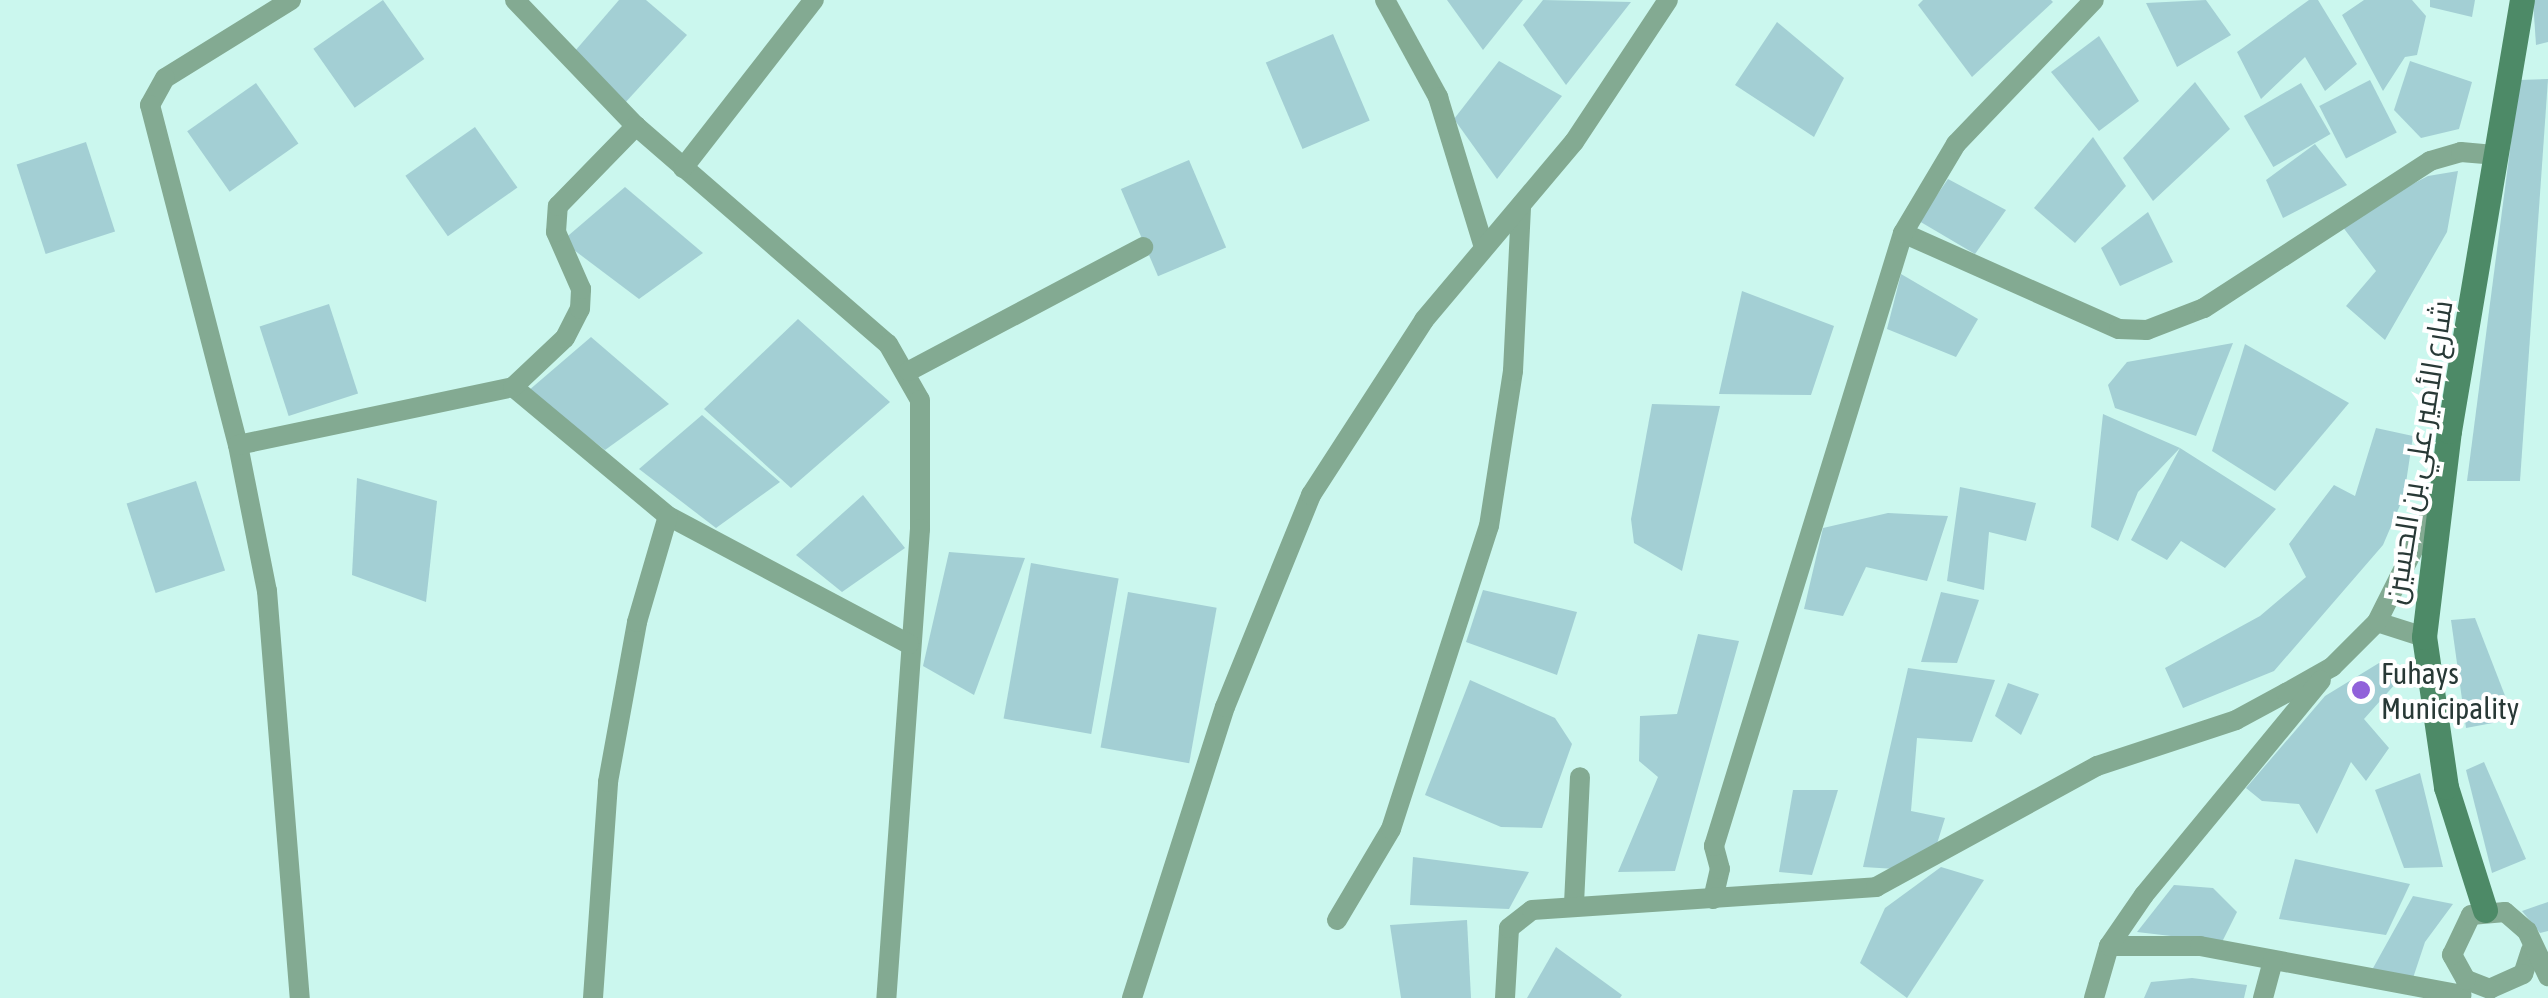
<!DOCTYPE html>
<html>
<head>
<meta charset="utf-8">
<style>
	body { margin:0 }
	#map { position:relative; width:2548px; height:998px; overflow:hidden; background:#cbf7ee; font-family:"Asap Condensed",Cairo,sans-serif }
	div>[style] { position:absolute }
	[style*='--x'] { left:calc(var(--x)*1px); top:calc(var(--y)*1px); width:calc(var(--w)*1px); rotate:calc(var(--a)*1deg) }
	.building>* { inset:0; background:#a3cfd4; transform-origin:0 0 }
	.street>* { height:20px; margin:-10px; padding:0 10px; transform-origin:10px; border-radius:10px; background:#83aa92 }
	.secondary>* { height:25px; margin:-12.5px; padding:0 12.5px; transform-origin:12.5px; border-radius:12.5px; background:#4d8a67 }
	.dots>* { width:28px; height:28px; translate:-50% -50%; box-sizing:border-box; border:5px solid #fff; border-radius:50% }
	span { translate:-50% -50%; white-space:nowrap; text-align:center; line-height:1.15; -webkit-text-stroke:8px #fff; paint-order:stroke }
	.street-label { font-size:30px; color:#283936 }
	.poi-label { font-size:30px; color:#283936 }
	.left { translate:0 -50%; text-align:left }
</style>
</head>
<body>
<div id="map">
	<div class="building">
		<i style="left:383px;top:0;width:72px;height:85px;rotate:55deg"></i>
		<i style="clip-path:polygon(619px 0,646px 0,687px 35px,624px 104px,575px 51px)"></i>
		<i style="clip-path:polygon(1447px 0,1523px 0,1483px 50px)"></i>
		<i style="clip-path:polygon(1543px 0,1631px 2px,1566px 85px,1523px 25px)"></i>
		<i style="clip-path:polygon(1923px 0,2051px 0,2053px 2px,1972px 77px,1918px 5px)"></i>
		<i style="clip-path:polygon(2206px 0,2231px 35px,2177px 67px,2146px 3px)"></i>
		<i style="clip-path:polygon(2309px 0,2318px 0,2357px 64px,2325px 91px,2305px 57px,2261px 99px,2237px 52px)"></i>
		<i style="clip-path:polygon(2364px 0,2412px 0,2426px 16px,2417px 55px,2405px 57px,2383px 91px,2342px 15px)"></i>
		<i style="clip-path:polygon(2430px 0,2475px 0,2472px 17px,2430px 7px)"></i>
		<i style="clip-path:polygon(2533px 0,2548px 0,2548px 42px,2536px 45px)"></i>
		<i style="clip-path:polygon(1777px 22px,1844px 78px,1814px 137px,1735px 85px)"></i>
		<i style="left:1333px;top:34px;width:94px;height:73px;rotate:67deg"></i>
		<i style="clip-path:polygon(2099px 36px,2139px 101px,2099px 131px,2051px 72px)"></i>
		<i style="clip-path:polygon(1499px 61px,1562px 96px,1497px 179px,1454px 119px)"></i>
		<i style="clip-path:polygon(2410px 61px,2472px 82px,2459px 129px,2421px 138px,2394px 110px)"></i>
		<i style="clip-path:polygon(2548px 79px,2520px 481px,2467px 481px,2519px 80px)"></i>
		<i style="left:2370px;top:80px;width:59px;height:57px;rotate:63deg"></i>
		<i style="clip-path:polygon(2195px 82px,2230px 129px,2153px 201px,2123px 158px)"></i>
		<i style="left:256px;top:83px;width:74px;height:84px;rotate:55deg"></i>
		<i style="left:2301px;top:83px;width:59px;height:66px;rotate:60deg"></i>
		<i style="left:475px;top:127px;width:74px;height:85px;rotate:55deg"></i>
		<i style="clip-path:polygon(2093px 137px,2126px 186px,2075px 243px,2034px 208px)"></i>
		<i style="left:86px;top:142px;width:94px;height:73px;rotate:72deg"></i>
		<i style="clip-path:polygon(2315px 144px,2347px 185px,2283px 218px,2266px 180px)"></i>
		<i style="left:1189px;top:160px;width:95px;height:74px;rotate:67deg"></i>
		<i style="clip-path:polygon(2458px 171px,2447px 232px,2385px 340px,2346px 306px,2376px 271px,2339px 222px,2428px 176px)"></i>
		<i style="clip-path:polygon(1948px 179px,2006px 210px,1975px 254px,1919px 221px)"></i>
		<i style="clip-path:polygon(625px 187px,703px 253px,639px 299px,562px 241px)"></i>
		<i style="clip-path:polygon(2148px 212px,2173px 262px,2120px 286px,2101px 248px)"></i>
		<i style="clip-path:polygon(1901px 274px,1978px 319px,1956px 357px,1887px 329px)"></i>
		<i style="clip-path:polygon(1742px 291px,1834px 326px,1811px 395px,1719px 394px)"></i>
		<i style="left:329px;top:304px;width:94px;height:73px;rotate:72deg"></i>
		<i style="clip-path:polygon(798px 319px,890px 402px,791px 488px,704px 409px)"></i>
		<i style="clip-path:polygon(591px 337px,669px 404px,605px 450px,528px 391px)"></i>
		<i style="clip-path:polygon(2233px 343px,2196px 436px,2115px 408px,2108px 385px,2127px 362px)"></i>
		<i style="clip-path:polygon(2245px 344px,2349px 403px,2275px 491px,2212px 451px)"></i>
		<i style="clip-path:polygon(1652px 404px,1720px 406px,1682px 571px,1634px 543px,1631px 519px)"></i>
		<i style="clip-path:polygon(2103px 414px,2180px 448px,2276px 509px,2225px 568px,2181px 541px,2167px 560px,2131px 540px,2180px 448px,2138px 492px,2118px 541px,2091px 527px)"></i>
		<i style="clip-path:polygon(702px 415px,780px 482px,716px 528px,639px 469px)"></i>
		<i style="clip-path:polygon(2376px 428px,2413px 436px,2404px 496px,2383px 545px,2274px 671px,2183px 708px,2165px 668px,2260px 616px,2306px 577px,2289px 544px,2334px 485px,2355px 496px)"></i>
		<i style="clip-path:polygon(357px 478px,437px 501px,426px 602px,352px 575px)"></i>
		<i style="left:196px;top:481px;width:94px;height:73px;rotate:72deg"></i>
		<i style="clip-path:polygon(1960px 487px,2036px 503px,2026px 541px,1989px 532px,1984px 590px,1947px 581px)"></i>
		<i style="clip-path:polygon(863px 495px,905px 548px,842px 592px,796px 555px)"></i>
		<i style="clip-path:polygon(1888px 513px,1948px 516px,1927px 581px,1866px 567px,1843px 616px,1804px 609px,1823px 528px)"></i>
		<i style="clip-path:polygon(949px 552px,1025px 558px,974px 695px,923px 666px)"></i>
		<i style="left:1031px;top:563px;width:89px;height:158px;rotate:10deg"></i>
		<i style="clip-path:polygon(1483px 590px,1577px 612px,1557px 675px,1466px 642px)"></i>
		<i style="left:1128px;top:592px;width:90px;height:158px;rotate:10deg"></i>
		<i style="clip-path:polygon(1941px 592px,1979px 600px,1957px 663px,1921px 662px)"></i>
		<i style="clip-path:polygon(2475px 618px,2514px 719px,2466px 728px,2451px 620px)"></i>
		<i style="clip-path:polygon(1698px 634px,1739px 641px,1675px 871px,1618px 872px,1658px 777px,1639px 761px,1640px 716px,1677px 714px)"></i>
		<i style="clip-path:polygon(2379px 663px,2405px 673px,2364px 719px,2389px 748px,2366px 781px,2351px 762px,2317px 834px,2299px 804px,2262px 801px,2246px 788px,2325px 696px)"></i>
		<i style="clip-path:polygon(1908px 668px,1995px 680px,1972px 742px,1917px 738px,1911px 811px,1945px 818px,1936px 847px,1896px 869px,1863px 867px)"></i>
		<i style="clip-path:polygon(1470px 680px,1555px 718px,1572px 744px,1542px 828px,1501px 827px,1425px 795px)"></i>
		<i style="clip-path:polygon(2008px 683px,2039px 694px,2021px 735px,1995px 716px)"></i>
		<i style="clip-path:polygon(2484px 762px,2526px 859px,2492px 873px,2466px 770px)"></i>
		<i style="clip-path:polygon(2420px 773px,2443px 867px,2404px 868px,2375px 790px)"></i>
		<i style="clip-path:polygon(1793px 790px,1838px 790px,1812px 875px,1779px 872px)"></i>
		<i style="clip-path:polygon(1413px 857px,1529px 872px,1509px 909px,1410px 905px)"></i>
		<i style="clip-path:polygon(2295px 859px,2410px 884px,2386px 935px,2279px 919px)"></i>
		<i style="clip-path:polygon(1941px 867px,1984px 880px,1907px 998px,1860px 963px,1885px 908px)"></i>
		<i style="clip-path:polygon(2174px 885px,2213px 888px,2237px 912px,2222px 942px,2137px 932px)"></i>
		<i style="clip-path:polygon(2413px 896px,2453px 904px,2425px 942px,2413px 978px,2372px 970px)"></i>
		<i style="clip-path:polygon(2548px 902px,2548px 931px,2540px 933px,2522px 911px)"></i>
		<i style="clip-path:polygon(1467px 920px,1471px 998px,1401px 998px,1390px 925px)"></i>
		<i style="clip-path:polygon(1556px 947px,1622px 995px,1620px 998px,1527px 998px)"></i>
		<i style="clip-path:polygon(2192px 978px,2247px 985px,2244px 998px,2144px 998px,2151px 982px)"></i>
	</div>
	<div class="street">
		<i style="--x:291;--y:0;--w:148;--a:148.2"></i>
		<i style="--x:165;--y:78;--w:31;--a:119"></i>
		<i style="--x:150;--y:105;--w:351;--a:75.5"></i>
		<i style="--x:238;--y:445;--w:149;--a:78.8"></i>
		<i style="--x:267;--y:591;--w:408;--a:85.4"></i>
		<i style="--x:515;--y:0;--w:175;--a:46.2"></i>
		<i style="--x:636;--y:126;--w:333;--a:40.9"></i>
		<i style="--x:888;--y:344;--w:64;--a:60.3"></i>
		<i style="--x:920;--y:400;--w:129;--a:90"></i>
		<i style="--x:920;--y:529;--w:470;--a:94.1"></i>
		<i style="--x:1385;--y:0;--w:111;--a:61.3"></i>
		<i style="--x:1438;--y:97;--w:154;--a:73"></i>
		<i style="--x:683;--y:168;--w:213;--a:-52.1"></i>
		<i style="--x:1903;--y:233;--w:236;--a:24"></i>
		<i style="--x:2119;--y:329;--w:28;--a:2"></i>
		<i style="--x:2147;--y:330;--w:61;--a:-21.1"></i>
		<i style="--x:2204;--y:308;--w:270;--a:-33"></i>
		<i style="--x:2430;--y:161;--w:32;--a:-16"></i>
		<i style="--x:2461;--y:152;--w:36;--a:5"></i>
		<i style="--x:909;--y:371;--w:265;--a:-27.9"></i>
		<i style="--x:513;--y:387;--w:202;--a:39.8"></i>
		<i style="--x:668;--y:516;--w:273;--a:28"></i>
		<i style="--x:238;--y:445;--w:281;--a:-11.9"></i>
		<i style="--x:513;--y:387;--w:71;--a:-43.3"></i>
		<i style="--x:565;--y:338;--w:33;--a:-63"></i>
		<i style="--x:580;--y:309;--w:20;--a:-87"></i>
		<i style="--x:581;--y:289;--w:62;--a:-113.7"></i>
		<i style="--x:556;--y:232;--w:26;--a:-86"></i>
		<i style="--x:558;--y:206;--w:112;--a:-45.7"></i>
		<i style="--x:2377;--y:622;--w:49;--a:17.7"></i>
		<i style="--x:1713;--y:899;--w:31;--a:-77"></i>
		<i style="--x:1720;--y:869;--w:24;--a:-105"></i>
		<i style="--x:1714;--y:846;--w:641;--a:-72.86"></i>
		<i style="--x:1903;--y:233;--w:104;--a:-59.2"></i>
		<i style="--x:1956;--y:144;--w:199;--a:-46.2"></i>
		<i style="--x:1574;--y:904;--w:127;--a:-87.3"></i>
		<i style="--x:1337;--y:920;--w:106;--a:-59.3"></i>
		<i style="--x:1391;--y:829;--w:318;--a:-72.1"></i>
		<i style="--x:1489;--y:526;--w:157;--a:-81.2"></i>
		<i style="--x:1513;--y:371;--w:166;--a:-87.2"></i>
		<i style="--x:2109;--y:946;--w:91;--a:0"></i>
		<i style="--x:2200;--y:946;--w:266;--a:10.6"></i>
		<i style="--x:2531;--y:950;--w:25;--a:108"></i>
		<i style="--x:2523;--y:974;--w:36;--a:156"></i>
		<i style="--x:2490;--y:989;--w:26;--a:-159"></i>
		<i style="--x:2466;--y:980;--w:29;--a:-119"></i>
		<i style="--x:2452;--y:955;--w:44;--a:-64.6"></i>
		<i style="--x:2471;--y:915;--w:34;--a:-5"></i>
		<i style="--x:2505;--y:912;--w:29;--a:41"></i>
		<i style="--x:2527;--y:931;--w:50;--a:65"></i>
		<i style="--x:593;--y:998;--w:217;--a:-86"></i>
		<i style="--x:608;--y:782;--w:163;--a:-79.7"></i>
		<i style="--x:637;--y:622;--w:110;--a:-73.7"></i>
		<i style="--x:1132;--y:998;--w:305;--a:-72.3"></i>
		<i style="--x:1225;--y:707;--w:229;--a:-67.9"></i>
		<i style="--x:1311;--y:495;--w:208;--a:-57.1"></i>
		<i style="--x:1424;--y:320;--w:233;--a:-49.9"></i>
		<i style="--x:1574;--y:142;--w:170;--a:-56.5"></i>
		<i style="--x:1505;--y:998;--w:70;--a:-86.7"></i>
		<i style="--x:1509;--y:928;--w:29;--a:-38"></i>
		<i style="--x:1532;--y:910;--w:345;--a:-3.8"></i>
		<i style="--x:1876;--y:887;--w:252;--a:-28.7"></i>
		<i style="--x:2097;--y:766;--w:146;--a:-18.3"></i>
		<i style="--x:2236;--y:720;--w:57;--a:-28.4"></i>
		<i style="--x:2286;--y:693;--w:53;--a:-29.5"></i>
		<i style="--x:2332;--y:667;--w:64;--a:-45"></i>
		<i style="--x:2377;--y:622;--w:132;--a:-63.4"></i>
		<i style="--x:2094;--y:998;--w:54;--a:-73.9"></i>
		<i style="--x:2109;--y:946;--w:62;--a:-55.5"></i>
		<i style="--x:2144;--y:895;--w:278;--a:-50.5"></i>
		<i style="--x:2263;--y:998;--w:39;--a:-75"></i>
	</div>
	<div class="secondary">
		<i style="--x:2485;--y:910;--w:129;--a:-107.6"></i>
		<i style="--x:2446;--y:787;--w:152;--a:-98.3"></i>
		<i style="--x:2424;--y:637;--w:208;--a:-83.1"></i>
		<i style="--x:2449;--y:431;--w:437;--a:-80.4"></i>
	</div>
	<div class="dots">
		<i style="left:2361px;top:690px;background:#9161da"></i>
	</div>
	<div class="street-label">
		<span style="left:2418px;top:452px;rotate:-81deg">شارع الأمير علي بن الحسين</span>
	</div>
	<div class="poi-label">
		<span class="left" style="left:2381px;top:690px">Fuhays<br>Municipality</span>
	</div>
</div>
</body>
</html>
